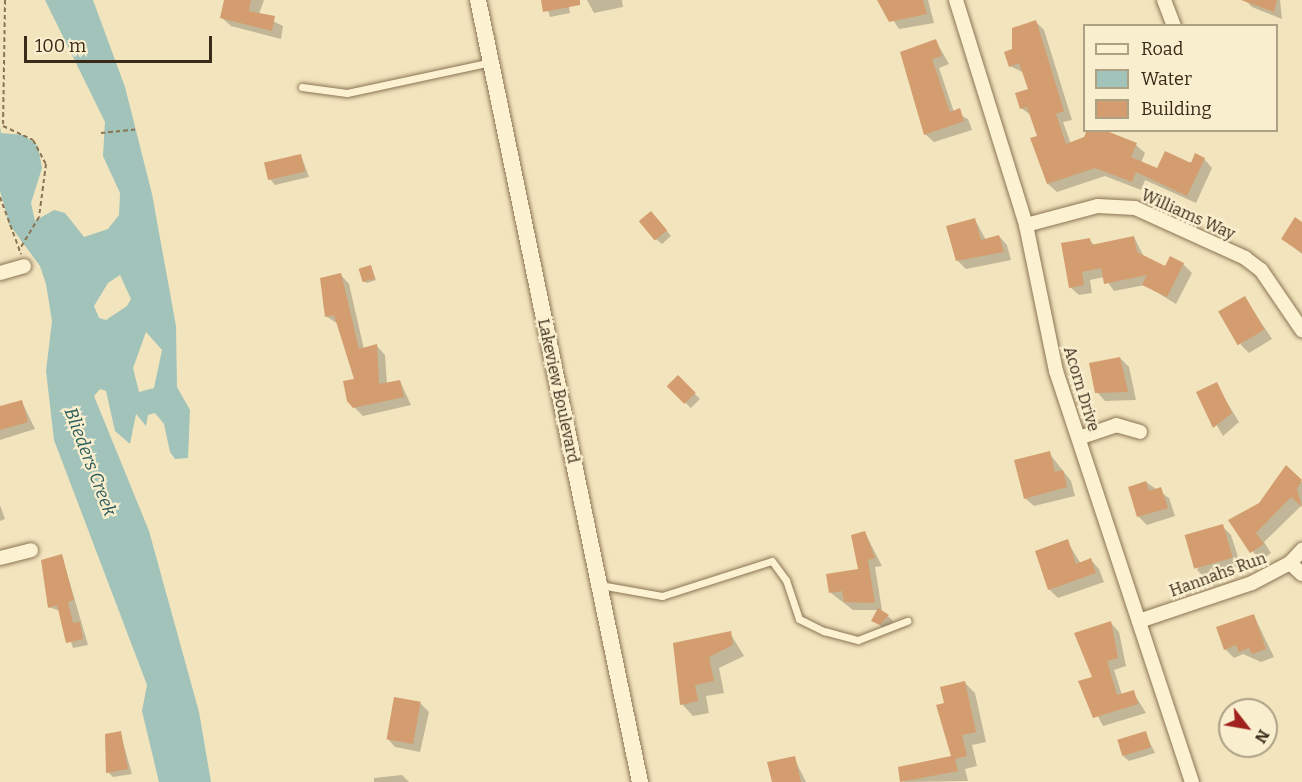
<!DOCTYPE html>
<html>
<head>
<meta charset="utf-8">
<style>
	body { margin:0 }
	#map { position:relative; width:1302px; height:782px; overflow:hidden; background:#f2e4bd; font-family:Bitter,serif }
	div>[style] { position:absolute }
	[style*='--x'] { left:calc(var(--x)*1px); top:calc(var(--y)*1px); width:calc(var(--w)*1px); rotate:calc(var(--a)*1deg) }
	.water>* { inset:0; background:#a1c3ba }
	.shadow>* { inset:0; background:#0003; transform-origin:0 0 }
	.building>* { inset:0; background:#d49d6f; transform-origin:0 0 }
	.path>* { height:2px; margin-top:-1px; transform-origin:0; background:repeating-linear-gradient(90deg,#8b7454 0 4.5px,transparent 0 7.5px) }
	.roads { filter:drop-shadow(0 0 2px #8b7454) drop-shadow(0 0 2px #8b7454) }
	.service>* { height:7px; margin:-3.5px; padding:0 3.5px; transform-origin:3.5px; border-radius:3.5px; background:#fcf1d1 }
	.minor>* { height:14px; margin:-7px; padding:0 7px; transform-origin:7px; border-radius:7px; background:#fcf1d1 }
	.tertiary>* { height:16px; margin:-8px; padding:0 8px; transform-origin:8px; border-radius:8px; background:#fcf1d1 }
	span { translate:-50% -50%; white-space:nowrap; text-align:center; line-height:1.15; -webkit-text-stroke:4.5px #f9eecd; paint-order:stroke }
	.street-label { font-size:16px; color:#392a1a }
	.water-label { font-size:18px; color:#285a59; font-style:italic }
	.legend { position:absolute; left:1083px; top:24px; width:195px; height:108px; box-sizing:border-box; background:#f9eecd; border:2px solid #aca085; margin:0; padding:8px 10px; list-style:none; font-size:18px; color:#392a1a }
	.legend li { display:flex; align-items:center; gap:12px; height:30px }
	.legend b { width:30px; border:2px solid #aca085 }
	.north { position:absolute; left:1218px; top:698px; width:60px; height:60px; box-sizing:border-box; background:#f9eecd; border:2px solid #aca085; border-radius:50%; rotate:121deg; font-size:16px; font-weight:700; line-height:24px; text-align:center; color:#392a1a }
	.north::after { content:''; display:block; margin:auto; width:21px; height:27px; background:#a0221e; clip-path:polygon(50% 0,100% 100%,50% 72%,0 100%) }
	.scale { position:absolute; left:24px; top:36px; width:188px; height:27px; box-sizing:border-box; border:3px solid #392a1a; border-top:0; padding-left:8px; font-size:18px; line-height:21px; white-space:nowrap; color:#392a1a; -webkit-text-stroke:4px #f9eecd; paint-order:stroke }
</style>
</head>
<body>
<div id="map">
	<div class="water">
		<i style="clip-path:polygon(evenodd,45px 0,93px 0,125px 87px,152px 194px,176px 326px,177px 387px,190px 410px,188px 458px,175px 459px,170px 452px,164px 424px,155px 413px,148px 415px,146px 426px,136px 414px,130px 444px,115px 431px,106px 391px,100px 389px,94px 396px,149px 531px,199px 712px,211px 782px,159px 782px,142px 711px,147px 685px,54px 440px,46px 371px,52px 321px,46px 284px,40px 266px,9px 224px,0 191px,0 126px,1px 133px,24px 135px,38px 146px,42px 168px,31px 203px,35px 221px,54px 210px,65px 213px,84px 237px,108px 229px,119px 215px,120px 193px,103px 156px,105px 122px,45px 0,120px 275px,131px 299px,127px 306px,106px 320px,99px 318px,94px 306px,108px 283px,120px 275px,45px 0,146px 332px,162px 350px,154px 388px,139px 392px,133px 368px,146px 332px)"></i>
	</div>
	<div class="shadow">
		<i style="clip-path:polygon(225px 0,264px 0,259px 14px,283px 26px,281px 39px,231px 26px,222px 18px)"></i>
		<i style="clip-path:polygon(545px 0,568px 0,570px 13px,550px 17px)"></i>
		<i style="clip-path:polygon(587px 0,622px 0,623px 7px,594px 13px)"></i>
		<i style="clip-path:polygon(880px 0,928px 0,934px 23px,899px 29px)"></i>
		<i style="clip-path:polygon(1245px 0,1280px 0,1282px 19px,1252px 7px)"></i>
		<i style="clip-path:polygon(1035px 21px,1044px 30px,1072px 120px,1063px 122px,1071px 144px,1136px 145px,1145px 153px,1141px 163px,1158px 169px,1204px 159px,1212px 168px,1196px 203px,1145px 180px,1141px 190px,1105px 176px,1057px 192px,1048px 184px,1032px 139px,1038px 137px,1032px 116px,1021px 108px,1029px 90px,1024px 73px,1010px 66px,1013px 50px)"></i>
		<i style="clip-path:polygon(936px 41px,949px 64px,939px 68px,954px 112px,968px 119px,972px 130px,934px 142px,925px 134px,902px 53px)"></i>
		<i style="clip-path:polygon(301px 155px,309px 177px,275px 185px,270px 179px)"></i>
		<i style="clip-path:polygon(656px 218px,671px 236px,662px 244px,656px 239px)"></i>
		<i style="clip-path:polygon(975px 220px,986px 240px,999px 236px,1007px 245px,1011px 260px,966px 269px,957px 260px)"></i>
		<i style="clip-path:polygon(1302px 224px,1302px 254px,1283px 239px)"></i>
		<i style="clip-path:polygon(1134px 237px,1144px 257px,1166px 268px,1183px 264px,1192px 273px,1176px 304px,1145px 285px,1114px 291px,1104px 277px,1090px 280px,1092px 293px,1079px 295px,1070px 287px,1089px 239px,1095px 246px)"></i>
		<i style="clip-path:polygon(371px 267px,376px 280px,367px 283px,364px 281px)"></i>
		<i style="clip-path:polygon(341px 275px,349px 284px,364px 349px,377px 346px,385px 355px,387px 384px,400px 381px,411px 405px,363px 416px,354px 407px,355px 380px,338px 324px,326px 316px,323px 303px)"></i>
		<i style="clip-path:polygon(1245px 298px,1272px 339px,1249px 353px,1241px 345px)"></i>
		<i style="clip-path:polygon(1120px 358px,1129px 367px,1136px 400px,1105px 401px,1097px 392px)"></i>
		<i style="left:678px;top:377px;width:31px;height:13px;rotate:45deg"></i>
		<i style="clip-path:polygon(1216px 384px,1239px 422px,1223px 436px,1198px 393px)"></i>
		<i style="clip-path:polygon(22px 402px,35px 429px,0 440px,0 408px)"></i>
		<i style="clip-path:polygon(1049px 453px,1071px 481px,1075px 496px,1034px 506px,1025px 498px)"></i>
		<i style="clip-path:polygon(1286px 468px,1302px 482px,1302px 505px,1264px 542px,1271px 553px,1260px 561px,1230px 521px,1260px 504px)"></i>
		<i style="clip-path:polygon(1146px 482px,1169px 498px,1175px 516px,1147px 525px,1139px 517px,1130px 488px)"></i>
		<i style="clip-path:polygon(0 505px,5px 519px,0 521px)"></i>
		<i style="clip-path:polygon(1222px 526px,1231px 535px,1241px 566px,1206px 579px,1197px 570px)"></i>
		<i style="clip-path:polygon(865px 533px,882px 566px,875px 567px,882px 610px,853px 610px,831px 593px,860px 570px)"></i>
		<i style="clip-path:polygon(1067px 541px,1081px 564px,1091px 560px,1099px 569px,1104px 582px,1058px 598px,1049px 589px)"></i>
		<i style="clip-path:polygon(62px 556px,88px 645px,73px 648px,60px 611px,49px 607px)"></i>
		<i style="clip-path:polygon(888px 616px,893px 621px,886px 630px,873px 620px)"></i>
		<i style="clip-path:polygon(1254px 616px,1274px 657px,1261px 662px,1243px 654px,1234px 658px,1225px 649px)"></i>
		<i style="clip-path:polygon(1111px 623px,1119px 632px,1126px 666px,1114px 670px,1122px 695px,1133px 692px,1146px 713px,1103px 726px,1080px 682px,1094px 678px)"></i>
		<i style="clip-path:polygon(730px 633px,744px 656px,719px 668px,724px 693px,706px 696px,709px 713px,693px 716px,682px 704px,675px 644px)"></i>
		<i style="clip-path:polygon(964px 682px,975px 693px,986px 742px,972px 745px,977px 766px,965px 769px,968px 781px,903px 782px,953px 757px)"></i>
		<i style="clip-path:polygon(420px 703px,429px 712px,420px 752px,395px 747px,387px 738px)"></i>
		<i style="clip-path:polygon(120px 732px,132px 774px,113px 777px,108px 772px)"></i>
		<i style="clip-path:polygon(1145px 733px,1155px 753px,1129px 761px,1123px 756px)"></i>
		<i style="clip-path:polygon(794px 758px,806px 782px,773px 782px)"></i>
		<i style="clip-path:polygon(402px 775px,409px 782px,374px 782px,374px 778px)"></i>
	</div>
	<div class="building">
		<i style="clip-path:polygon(224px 0,251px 0,249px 11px,275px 16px,272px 31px,220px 18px)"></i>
		<i style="clip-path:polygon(541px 0,580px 0,580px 5px,543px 12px)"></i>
		<i style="clip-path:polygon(877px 0,923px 0,927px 14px,889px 22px)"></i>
		<i style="clip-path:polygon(1241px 0,1277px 0,1274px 12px)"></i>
		<i style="clip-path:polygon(1036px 20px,1064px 111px,1056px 114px,1066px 144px,1084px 137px,1087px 130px,1104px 130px,1137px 143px,1131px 157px,1157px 168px,1165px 151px,1191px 163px,1195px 153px,1205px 158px,1187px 196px,1136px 172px,1132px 182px,1095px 168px,1047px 184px,1030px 138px,1037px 136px,1027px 107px,1020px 109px,1015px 93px,1028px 89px,1019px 63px,1009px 67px,1004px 52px,1012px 49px,1012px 28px)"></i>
		<i style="clip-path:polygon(936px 39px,942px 56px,932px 59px,950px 112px,960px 108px,964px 121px,924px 135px,900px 52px)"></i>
		<i style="left:301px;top:154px;width:18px;height:38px;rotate:77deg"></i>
		<i style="left:651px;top:211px;width:25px;height:16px;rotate:50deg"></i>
		<i style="clip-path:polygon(1295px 217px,1302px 222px,1302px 253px,1281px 239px)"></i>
		<i style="clip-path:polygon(975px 218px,981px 240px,999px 235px,1004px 252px,956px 261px,946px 226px)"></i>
		<i style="clip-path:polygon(1134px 236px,1137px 252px,1165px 266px,1170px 256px,1184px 263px,1167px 297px,1142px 285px,1147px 275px,1104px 284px,1101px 268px,1082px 272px,1084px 285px,1069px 288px,1061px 243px,1090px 238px,1091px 245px)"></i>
		<i style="left:371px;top:265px;width:14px;height:13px;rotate:73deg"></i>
		<i style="clip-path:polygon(341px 273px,359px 349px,377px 344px,379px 384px,400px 380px,404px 397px,353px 408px,347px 401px,343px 381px,354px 379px,334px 315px,325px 317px,320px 278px)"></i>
		<i style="left:1245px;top:296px;width:39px;height:31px;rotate:60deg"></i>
		<i style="clip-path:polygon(1120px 357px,1128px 392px,1095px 393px,1089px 363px)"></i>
		<i style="left:678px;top:375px;width:25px;height:16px;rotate:45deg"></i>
		<i style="clip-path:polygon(1217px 382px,1232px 413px,1213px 428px,1196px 392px)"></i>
		<i style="clip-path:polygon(22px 400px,28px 422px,0 430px,0 406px)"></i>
		<i style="clip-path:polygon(1050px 451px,1055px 472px,1063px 470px,1067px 487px,1024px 499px,1014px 460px)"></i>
		<i style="clip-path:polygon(1286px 465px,1302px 480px,1297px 489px,1302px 507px,1291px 497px,1256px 533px,1264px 544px,1250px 553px,1228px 520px,1259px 503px)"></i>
		<i style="clip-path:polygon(1146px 481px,1149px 491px,1161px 487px,1168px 508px,1137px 517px,1128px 487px)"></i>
		<i style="left:1223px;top:524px;width:35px;height:40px;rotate:74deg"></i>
		<i style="clip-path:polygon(865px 531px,875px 558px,868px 560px,875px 603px,844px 602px,842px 591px,829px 593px,826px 574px,858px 569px,851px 535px)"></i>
		<i style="clip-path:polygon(1068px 539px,1076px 564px,1091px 558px,1096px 573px,1048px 590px,1035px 551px)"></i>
		<i style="clip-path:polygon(62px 554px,74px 600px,68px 602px,73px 623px,80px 622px,83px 639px,66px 643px,57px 605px,48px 608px,41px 560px)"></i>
		<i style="clip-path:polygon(878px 608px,889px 615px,880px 625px,871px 621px)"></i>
		<i style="clip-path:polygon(1254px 614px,1266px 649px,1252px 654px,1249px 648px,1239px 652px,1236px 645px,1224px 650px,1216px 627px)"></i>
		<i style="clip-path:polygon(1111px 621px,1118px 658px,1107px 661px,1117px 695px,1134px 690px,1138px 704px,1093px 718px,1078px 681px,1092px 677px,1074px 633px)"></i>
		<i style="clip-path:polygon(731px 631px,733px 645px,709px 657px,714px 681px,695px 685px,698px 701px,680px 705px,673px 643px)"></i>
		<i style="clip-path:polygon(965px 681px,976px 732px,962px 735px,967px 756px,955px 759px,958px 771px,900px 782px,898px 767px,951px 756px,936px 705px,944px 703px,940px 687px)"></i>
		<i style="left:394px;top:697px;width:27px;height:43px;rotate:10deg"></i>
		<i style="clip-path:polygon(121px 731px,128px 769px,106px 773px,105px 734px)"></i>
		<i style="left:1146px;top:731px;width:17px;height:30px;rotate:73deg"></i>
		<i style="clip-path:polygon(795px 756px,801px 782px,772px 782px,767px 762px)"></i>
	</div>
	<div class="path">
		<i style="--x:5;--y:0;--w:126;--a:90.9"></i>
		<i style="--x:3;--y:126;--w:33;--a:25"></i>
		<i style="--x:33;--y:140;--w:27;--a:62"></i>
		<i style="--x:46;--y:164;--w:53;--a:97.5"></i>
		<i style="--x:39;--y:217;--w:39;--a:121"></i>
		<i style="--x:101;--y:133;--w:37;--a:-6"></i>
		<i style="--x:0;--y:197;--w:61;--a:69.8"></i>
	</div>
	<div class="roads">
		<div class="service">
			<i style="--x:302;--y:87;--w:45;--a:7.6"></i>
			<i style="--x:347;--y:93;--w:147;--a:-12.1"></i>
			<i style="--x:600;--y:585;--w:63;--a:10.1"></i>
			<i style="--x:662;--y:596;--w:115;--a:-17.7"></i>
			<i style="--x:772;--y:561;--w:24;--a:54"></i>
			<i style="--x:786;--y:580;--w:41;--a:71.6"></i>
			<i style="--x:799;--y:619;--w:28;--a:26"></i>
			<i style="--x:824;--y:631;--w:35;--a:15"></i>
			<i style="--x:858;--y:640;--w:53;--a:-21.2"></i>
		</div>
		<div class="minor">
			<i style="--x:956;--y:0;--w:236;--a:72.7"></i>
			<i style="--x:1026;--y:225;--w:149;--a:78.4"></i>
			<i style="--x:1056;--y:371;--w:433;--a:71.7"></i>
			<i style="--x:1164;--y:0;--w:28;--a:69"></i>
			<i style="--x:1026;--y:225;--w:74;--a:-14.8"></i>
			<i style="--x:1098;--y:206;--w:37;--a:3"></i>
			<i style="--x:1135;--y:208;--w:121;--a:24.4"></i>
			<i style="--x:1245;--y:258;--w:20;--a:37"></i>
			<i style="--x:1261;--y:270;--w:73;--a:55.7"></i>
			<i style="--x:0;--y:273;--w:25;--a:-16"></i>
			<i style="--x:1079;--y:438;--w:39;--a:-19"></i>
			<i style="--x:1116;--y:425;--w:25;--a:16"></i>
			<i style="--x:0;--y:558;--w:32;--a:-14"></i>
			<i style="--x:1290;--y:563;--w:16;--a:43"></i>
			<i style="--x:1139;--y:621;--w:119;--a:-18.6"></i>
			<i style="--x:1252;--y:583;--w:43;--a:-27.8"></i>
			<i style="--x:1290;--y:563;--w:18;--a:-47"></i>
		</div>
		<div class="tertiary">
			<i style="--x:478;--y:0;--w:799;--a:78.3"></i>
		</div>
	</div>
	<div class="street-label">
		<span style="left:1188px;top:215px;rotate:24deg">Williams Way</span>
		<span style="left:1081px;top:389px;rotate:73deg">Acorn Drive</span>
		<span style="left:558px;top:391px;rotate:78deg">Lakeview Boulevard</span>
		<span style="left:1218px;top:575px;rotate:-20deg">Hannahs Run</span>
	</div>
	<div class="water-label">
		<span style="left:90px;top:462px;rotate:69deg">Blieders Creek</span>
	</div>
	<ul class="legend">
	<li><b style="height:8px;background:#fcf1d1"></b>Road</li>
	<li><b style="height:16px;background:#a1c3ba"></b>Water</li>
	<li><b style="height:16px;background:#d49d6f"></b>Building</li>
	</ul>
	<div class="north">N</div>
	<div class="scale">100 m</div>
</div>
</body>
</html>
